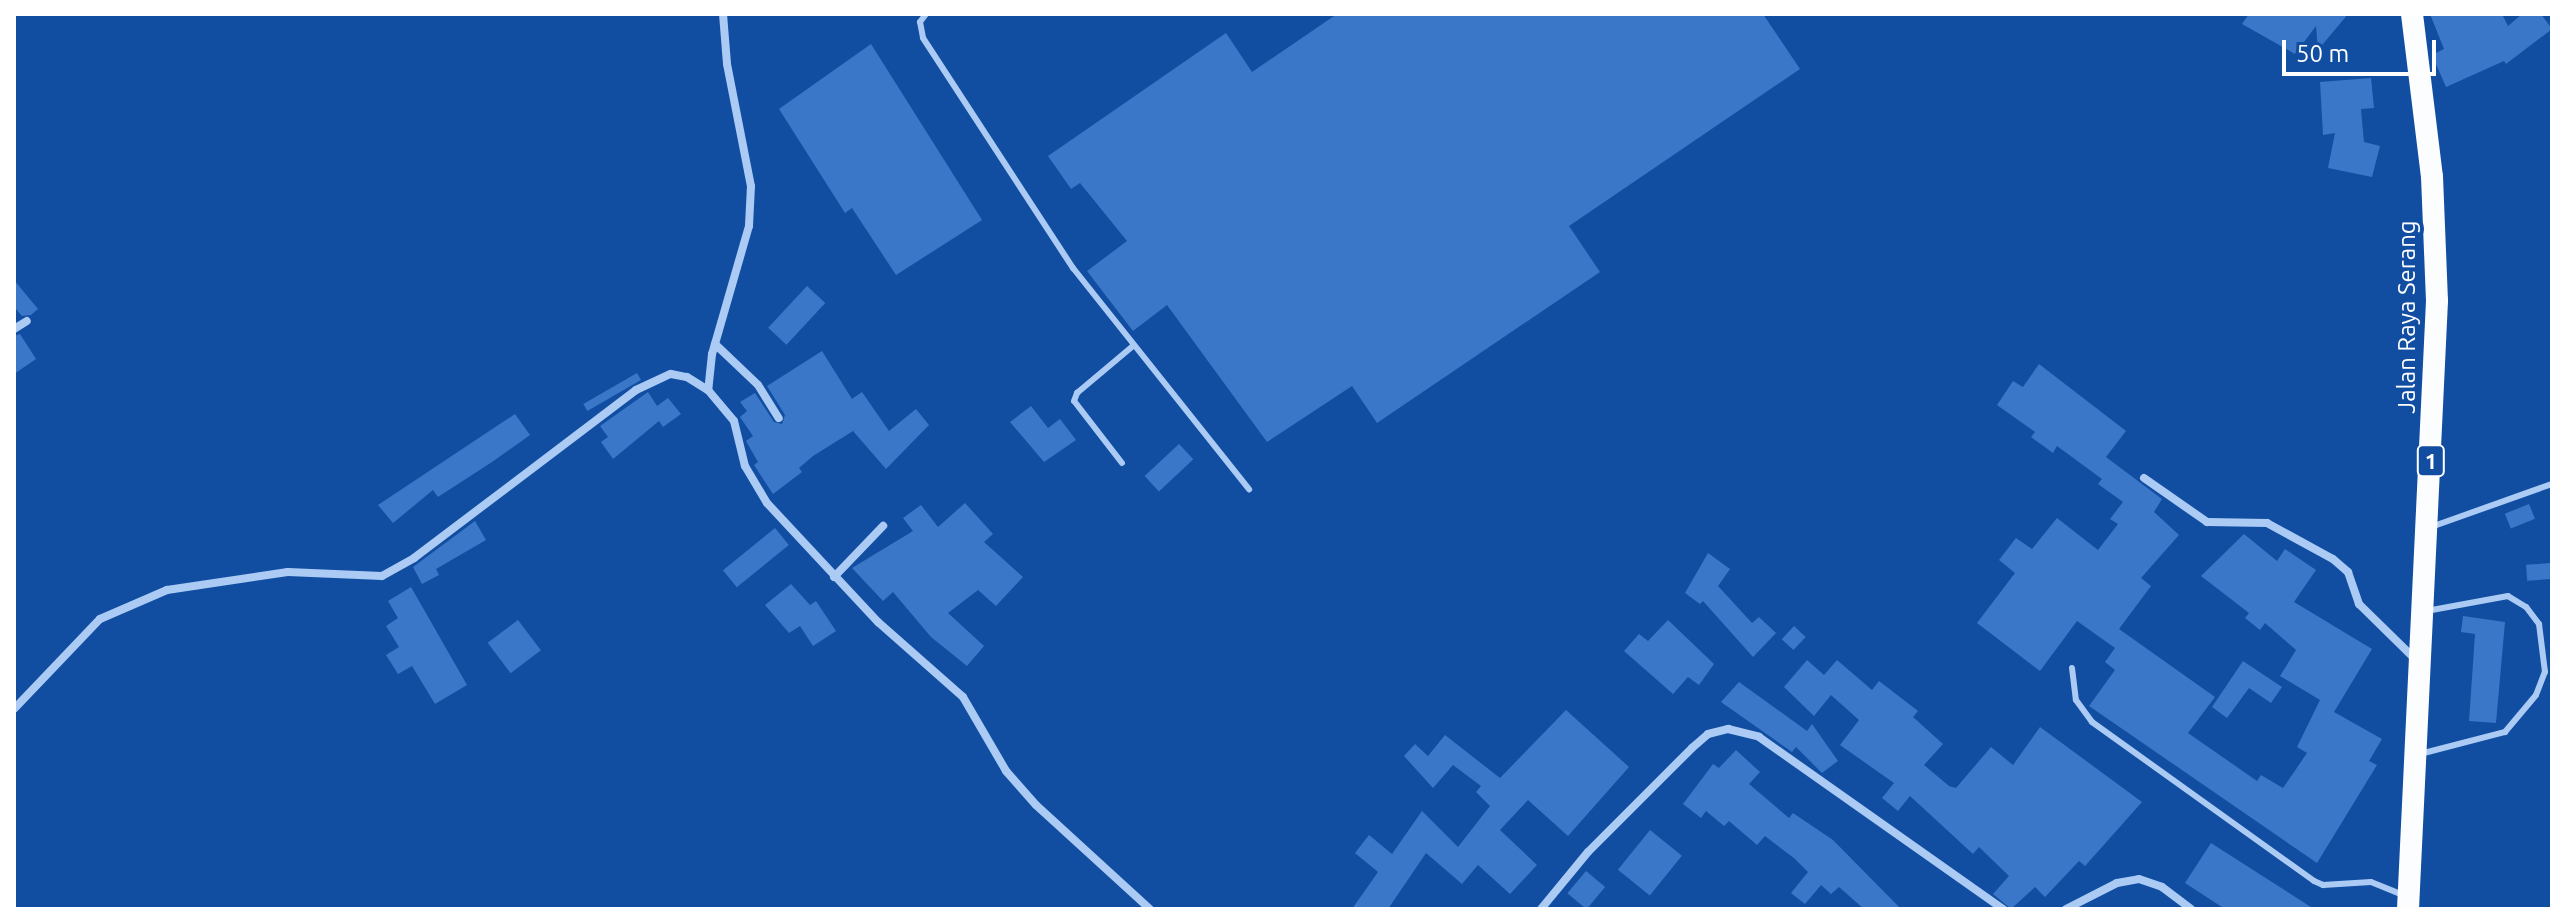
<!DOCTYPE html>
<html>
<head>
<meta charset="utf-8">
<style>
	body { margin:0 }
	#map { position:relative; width:2566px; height:923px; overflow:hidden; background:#114ea2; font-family:Ubuntu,sans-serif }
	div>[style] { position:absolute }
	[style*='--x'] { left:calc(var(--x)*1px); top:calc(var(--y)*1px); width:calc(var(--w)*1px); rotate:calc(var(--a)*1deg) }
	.building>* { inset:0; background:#3a77c8; transform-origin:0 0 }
	.service>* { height:6px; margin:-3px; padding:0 3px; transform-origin:3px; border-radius:3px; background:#abcbf5 }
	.minor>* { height:8px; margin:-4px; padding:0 4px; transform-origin:4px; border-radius:4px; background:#abcbf5 }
	.trunk>* { height:22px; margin:-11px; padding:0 11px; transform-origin:11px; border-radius:11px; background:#fcfdff }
	span { translate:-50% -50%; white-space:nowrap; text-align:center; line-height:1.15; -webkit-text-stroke:8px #114ea2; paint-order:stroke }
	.shield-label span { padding:2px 6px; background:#114ea2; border:2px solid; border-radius:6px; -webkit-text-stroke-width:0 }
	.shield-label { font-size:22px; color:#fff; font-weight:700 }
	.street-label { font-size:24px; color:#fff }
	.frame { position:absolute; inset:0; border:16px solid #fff; pointer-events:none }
	.scale { position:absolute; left:2282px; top:40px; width:154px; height:36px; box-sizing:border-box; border:4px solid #fff; border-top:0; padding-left:10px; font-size:24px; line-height:28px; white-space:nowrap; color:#fff; -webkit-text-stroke:6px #114ea2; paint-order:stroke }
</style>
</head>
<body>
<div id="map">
	<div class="building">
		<i style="clip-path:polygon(1337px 14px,1763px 14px,1800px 69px,1569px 226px,1600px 272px,1377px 423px,1352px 386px,1267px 442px,1167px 305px,1133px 331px,1087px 271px,1127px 241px,1080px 183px,1071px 189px,1048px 156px,1226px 33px,1252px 72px)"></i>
		<i style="clip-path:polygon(2249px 14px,2348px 14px,2318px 50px,2316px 26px,2295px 54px,2242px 24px)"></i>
		<i style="clip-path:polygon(2430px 14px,2502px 14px,2508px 26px,2522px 14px,2541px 14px,2552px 29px,2506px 64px,2504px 61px,2446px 87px,2432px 55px,2444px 49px)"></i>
		<i style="clip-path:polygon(871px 44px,982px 220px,896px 275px,852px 208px,845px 213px,779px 109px)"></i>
		<i style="clip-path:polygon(2371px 78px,2374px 108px,2361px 109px,2364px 142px,2380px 146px,2372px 177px,2328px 168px,2335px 133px,2323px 135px,2320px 82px)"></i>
		<i style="clip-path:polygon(14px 280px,38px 309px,31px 315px,22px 316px,14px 307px)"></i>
		<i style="left:807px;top:286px;width:25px;height:57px;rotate:43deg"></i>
		<i style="clip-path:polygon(20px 334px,36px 359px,14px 374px,14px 336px)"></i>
		<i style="clip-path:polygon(822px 351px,852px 399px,862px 392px,889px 431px,916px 409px,929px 425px,886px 469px,853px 431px,813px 456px,799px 468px,802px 472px,773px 494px,754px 465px,758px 462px,746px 441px,753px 436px,740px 417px,747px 411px,740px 402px,755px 393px,774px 422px,782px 424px,785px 415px,767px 386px)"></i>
		<i style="clip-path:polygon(2039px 364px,2126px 431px,2106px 457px,2162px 499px,2154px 512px,2179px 535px,2141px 578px,2151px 586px,2119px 629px,2215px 697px,2188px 733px,2257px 781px,2261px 775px,2283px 788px,2307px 753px,2297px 747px,2320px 700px,2280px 676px,2296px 650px,2265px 623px,2260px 630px,2245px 618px,2249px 613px,2201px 576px,2244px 534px,2277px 561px,2285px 549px,2316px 570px,2294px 602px,2372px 649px,2334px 712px,2382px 739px,2369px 761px,2377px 765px,2317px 863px,2089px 706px,2115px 670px,2105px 662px,2115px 648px,2077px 621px,2040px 671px,1977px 623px,2015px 573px,1999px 560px,2016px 538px,2032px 549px,2057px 518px,2098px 550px,2118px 524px,2110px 519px,2123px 502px,2098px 484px,2102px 479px,2057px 446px,2053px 453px,2031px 437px,2035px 432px,1997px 405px,2013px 381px,2023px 387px)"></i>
		<i style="left:637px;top:373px;width:8px;height:62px;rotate:60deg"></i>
		<i style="clip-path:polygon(648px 392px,657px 406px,668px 398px,681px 414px,663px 427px,659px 421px,613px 459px,601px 442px,608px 437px,600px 426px)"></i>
		<i style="clip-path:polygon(1031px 406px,1048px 428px,1060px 419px,1076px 440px,1044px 462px,1010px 422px)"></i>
		<i style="clip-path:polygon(515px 414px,530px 435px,492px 462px,438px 497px,433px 490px,393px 523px,378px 505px)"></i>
		<i style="left:1179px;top:444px;width:21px;height:47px;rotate:47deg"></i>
		<i style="clip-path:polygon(965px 503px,993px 534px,984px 542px,1023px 577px,996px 606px,978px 590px,948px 613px,984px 646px,967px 666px,931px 637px,893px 592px,883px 601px,852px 568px,913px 531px,903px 518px,921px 505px,938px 527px)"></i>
		<i style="left:2529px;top:504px;width:16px;height:26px;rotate:68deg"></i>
		<i style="clip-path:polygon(475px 521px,486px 540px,436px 569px,439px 575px,422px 584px,413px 567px)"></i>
		<i style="left:775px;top:528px;width:22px;height:67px;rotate:51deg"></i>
		<i style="clip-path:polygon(1708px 553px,1730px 569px,1718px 586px,1752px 623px,1759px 617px,1776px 633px,1753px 657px,1703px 601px,1700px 604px,1685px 593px)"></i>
		<i style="left:2551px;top:563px;width:16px;height:25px;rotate:86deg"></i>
		<i style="clip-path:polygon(791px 584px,810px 605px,816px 601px,836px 631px,813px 646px,800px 626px,789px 633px,765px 605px)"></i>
		<i style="clip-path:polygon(411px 587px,467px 685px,435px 704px,412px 666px,398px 674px,386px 655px,399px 647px,386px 626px,398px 618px,388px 601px)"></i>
		<i style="clip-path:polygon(2463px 616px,2505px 622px,2496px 723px,2469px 721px,2475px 634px,2461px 632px)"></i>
		<i style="left:518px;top:620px;width:38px;height:38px;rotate:53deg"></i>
		<i style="clip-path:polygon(1668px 620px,1714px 664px,1699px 685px,1688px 677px,1673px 694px,1624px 651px,1639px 634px,1648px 641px)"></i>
		<i style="left:1794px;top:626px;width:16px;height:18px;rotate:43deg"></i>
		<i style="clip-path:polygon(1807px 660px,1824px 675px,1837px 660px,1872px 690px,1879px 681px,1918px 711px,1913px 717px,1943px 744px,1924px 765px,1949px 786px,1956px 788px,1991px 747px,2013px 765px,2040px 727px,2142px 802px,2085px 866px,2079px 861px,2045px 897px,2035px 887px,2011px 909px,1993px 894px,2009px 876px,1979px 847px,1973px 854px,1910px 796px,1898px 811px,1882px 798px,1894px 783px,1840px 745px,1859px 720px,1831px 695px,1814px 716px,1784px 687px)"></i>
		<i style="clip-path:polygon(2243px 661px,2282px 687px,2271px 703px,2249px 688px,2227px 718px,2212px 707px)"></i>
		<i style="clip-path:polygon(1739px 682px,1807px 731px,1812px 724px,1838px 761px,1822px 773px,1796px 747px,1792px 752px,1721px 702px)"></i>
		<i style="clip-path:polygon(1566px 710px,1629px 767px,1568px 836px,1528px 800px,1500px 830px,1537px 865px,1510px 894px,1478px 865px,1462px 884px,1426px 853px,1388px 909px,1352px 909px,1378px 872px,1355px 853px,1369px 835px,1392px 854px,1422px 811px,1458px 847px,1490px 806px,1476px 792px,1481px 786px,1453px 765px,1433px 788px,1404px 756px,1415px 744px,1428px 756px,1445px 735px,1500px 778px)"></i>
		<i style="clip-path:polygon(1736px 750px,1760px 772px,1749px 784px,1789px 818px,1793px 813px,1833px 840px,1901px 909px,1864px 909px,1839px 887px,1831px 894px,1821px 885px,1805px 904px,1791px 893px,1808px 872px,1795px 859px,1765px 836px,1757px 845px,1729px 821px,1724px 826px,1706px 811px,1701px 818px,1683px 804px,1713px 764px,1719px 768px)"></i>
		<i style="left:1650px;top:830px;width:41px;height:51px;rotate:39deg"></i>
		<i style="clip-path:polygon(2211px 843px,2314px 909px,2225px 909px,2185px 883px)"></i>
		<i style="left:1586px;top:871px;width:25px;height:29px;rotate:40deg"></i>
	</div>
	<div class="service">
		<i style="--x:926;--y:14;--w:10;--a:127"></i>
		<i style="--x:920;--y:22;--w:16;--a:79"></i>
		<i style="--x:923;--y:38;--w:275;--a:56.9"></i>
		<i style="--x:1073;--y:268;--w:283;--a:51.5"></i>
		<i style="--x:1122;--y:463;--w:78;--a:-127.7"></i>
		<i style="--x:1074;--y:401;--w:9;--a:-69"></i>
		<i style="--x:1077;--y:393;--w:73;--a:-40"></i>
		<i style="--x:2431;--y:527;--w:128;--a:-19.6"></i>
		<i style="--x:2072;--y:668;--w:32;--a:83"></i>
		<i style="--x:2076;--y:700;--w:27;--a:54"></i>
		<i style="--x:2092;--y:722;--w:273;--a:35.6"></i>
		<i style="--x:2314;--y:881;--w:10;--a:24"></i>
		<i style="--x:2323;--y:885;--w:48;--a:-3.6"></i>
		<i style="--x:2371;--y:882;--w:37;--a:22"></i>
		<i style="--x:2420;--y:754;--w:88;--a:-14.5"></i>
		<i style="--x:2505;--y:732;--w:48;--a:-50"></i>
		<i style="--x:2536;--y:695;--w:25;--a:-69"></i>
		<i style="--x:2545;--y:672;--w:48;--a:-97.1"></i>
		<i style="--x:2539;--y:624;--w:21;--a:-127"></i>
		<i style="--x:2526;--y:607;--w:21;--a:-149"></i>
		<i style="--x:2508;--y:596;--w:83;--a:169.6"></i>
	</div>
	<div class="minor">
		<i style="--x:723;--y:14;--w:50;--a:85.4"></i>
		<i style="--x:727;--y:64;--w:124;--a:78.9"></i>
		<i style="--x:751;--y:186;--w:40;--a:92.9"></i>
		<i style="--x:749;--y:226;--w:133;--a:106.1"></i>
		<i style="--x:712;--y:354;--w:36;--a:96"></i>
		<i style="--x:708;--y:390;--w:40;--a:50"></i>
		<i style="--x:734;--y:421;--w:46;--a:76.3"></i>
		<i style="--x:745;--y:466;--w:43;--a:59.3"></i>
		<i style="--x:767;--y:503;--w:163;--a:47"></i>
		<i style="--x:878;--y:622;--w:113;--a:41.4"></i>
		<i style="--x:963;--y:697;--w:86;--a:59.8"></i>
		<i style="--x:1006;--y:771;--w:45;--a:48.6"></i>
		<i style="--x:1036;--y:805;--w:154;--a:42.4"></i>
		<i style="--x:14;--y:329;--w:15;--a:-32"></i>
		<i style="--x:715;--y:344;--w:59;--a:43.6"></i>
		<i style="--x:758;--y:385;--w:39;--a:58"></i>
		<i style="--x:2144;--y:478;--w:77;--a:34.9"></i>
		<i style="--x:2207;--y:522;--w:60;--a:1"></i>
		<i style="--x:2267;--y:523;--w:75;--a:28.6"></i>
		<i style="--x:2333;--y:559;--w:20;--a:41"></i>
		<i style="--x:2348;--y:572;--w:34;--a:71"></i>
		<i style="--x:2359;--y:604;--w:78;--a:44.5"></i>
		<i style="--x:834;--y:577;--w:71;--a:-46.1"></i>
		<i style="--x:14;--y:709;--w:124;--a:-46.3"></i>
		<i style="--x:100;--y:619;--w:73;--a:-23.4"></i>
		<i style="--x:167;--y:590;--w:122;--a:-8.5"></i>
		<i style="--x:288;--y:572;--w:94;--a:2.4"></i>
		<i style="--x:382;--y:576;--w:37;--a:-29"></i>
		<i style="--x:414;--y:558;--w:278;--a:-37.1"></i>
		<i style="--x:636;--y:390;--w:38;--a:-25"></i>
		<i style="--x:671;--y:374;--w:16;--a:11"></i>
		<i style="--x:687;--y:377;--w:25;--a:32"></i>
		<i style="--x:1541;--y:909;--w:74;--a:-50.5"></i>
		<i style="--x:1588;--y:852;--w:147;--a:-45"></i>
		<i style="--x:1692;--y:748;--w:21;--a:-41"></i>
		<i style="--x:1708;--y:734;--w:21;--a:-14"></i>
		<i style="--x:1728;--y:729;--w:32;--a:14"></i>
		<i style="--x:1759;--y:737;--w:299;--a:35.2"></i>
		<i style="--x:2066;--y:909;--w:57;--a:-27"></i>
		<i style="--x:2117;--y:883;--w:22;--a:-10"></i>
		<i style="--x:2139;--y:879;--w:24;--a:19"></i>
		<i style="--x:2162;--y:887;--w:36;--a:37"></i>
	</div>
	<div class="trunk">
		<i style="--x:2408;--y:909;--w:609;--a:-87.27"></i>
		<i style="--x:2437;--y:301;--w:124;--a:-92.3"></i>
		<i style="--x:2432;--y:177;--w:164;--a:-97"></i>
	</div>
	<div class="shield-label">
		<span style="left:2431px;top:461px">1</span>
	</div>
	<div class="street-label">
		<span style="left:2407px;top:317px;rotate:-90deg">Jalan Raya Serang</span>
	</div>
	<div class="frame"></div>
	<div class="scale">50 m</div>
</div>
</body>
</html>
